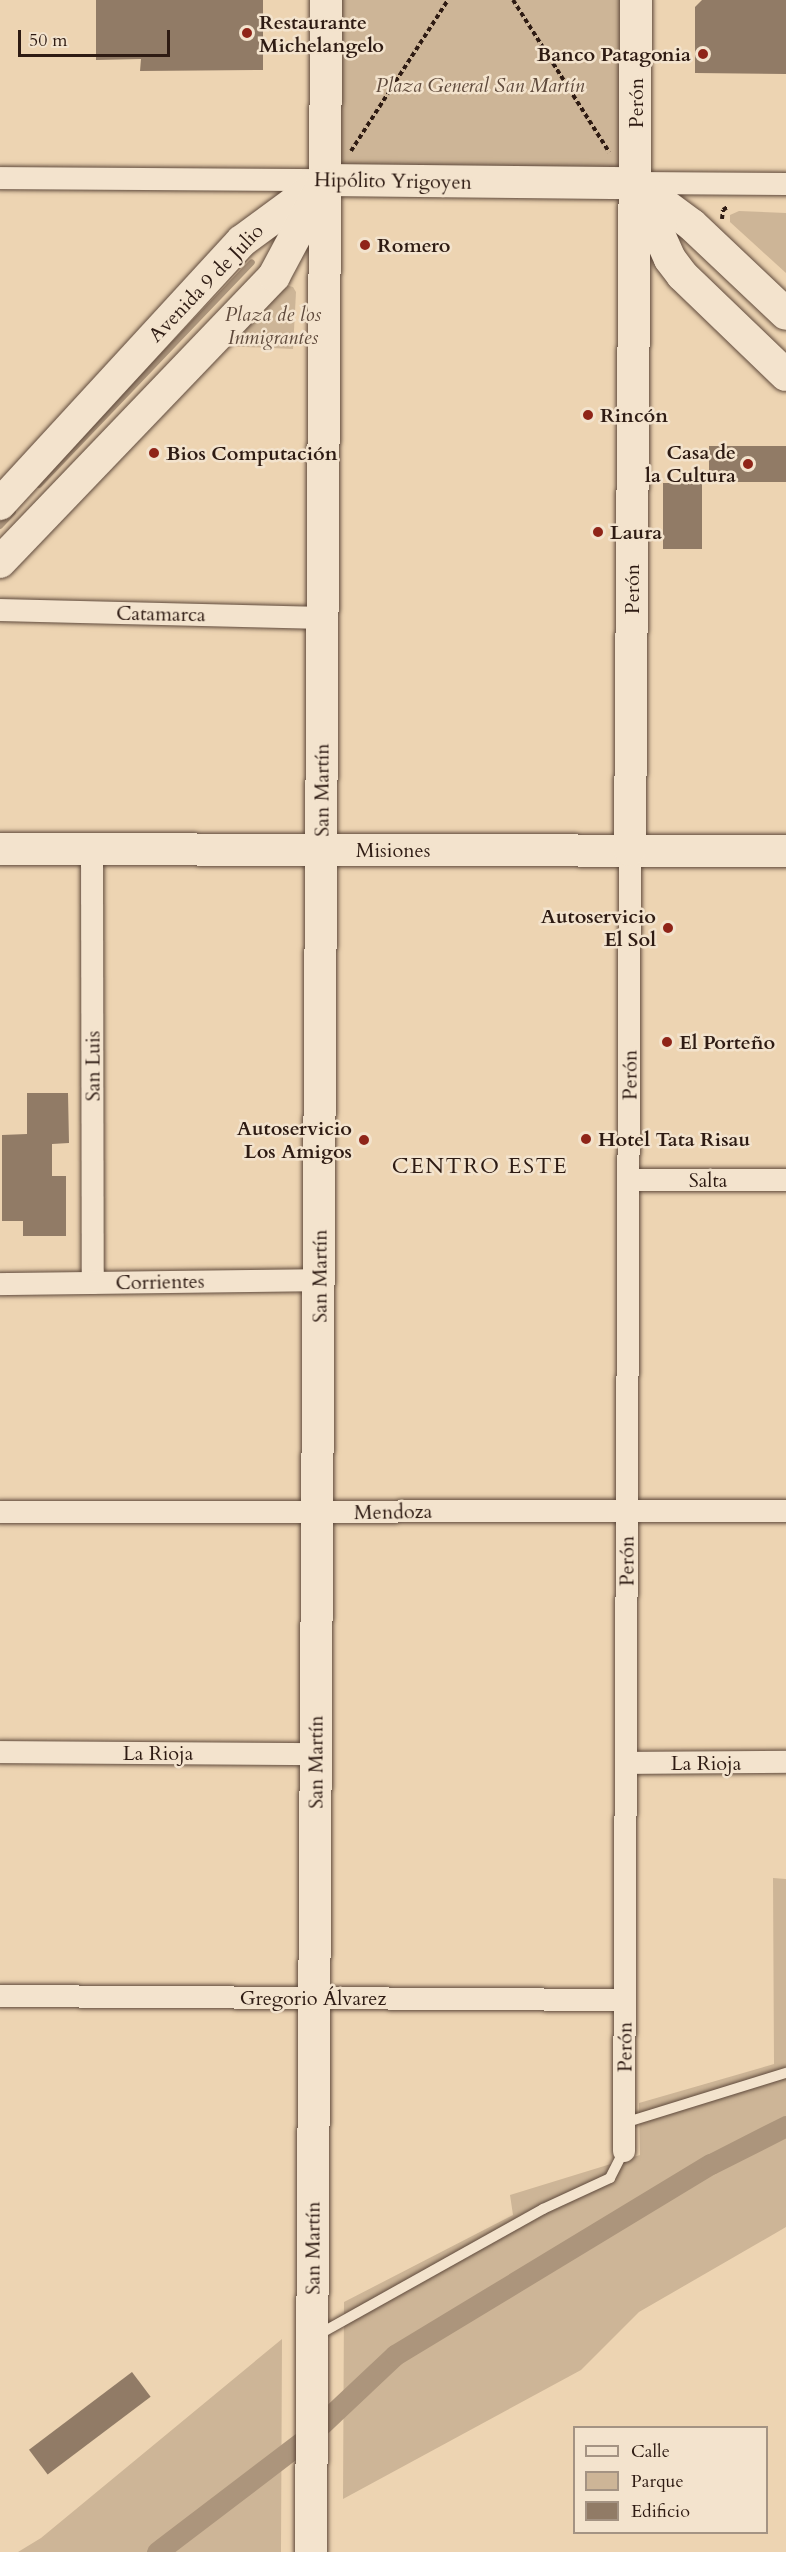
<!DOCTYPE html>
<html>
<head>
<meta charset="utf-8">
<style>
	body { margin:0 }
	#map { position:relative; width:786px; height:2552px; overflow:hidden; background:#edd4b2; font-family:Cardo,serif }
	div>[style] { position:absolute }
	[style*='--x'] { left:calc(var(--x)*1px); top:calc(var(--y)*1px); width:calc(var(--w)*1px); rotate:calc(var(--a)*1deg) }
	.green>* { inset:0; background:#cdb597 }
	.stream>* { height:6px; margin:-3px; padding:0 3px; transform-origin:3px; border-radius:3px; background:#ac957c }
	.canal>* { height:21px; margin:-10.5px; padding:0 10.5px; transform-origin:10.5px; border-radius:10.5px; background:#ac957c }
	.building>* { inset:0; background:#917b66; transform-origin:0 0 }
	.path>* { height:4px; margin-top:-2px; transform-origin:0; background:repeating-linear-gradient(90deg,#2e1b13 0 4.5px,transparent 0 7.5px) }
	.roads { filter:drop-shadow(0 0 2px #5e493b) drop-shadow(0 0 2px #5e493b) }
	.lane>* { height:10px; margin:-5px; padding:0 5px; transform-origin:5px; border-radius:5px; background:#f3e3cd }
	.street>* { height:22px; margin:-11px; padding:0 11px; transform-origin:11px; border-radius:11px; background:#f3e3cd }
	.secondary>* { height:32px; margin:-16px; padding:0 16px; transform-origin:16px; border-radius:16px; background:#f3e3cd }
	.dots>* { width:16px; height:16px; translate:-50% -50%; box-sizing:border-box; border:3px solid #f3e3cd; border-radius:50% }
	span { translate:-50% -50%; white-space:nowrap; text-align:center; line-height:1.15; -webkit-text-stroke:5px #f3e3cd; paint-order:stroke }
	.poi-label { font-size:20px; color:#2e1b13; font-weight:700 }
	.left { translate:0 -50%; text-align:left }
	.right { translate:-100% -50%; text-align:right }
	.park-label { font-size:20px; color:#5e493b; font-style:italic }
	.street-label { font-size:20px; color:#2e1b13 }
	.quarter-label { font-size:22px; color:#2e1b13; letter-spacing:1.5px }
	.legend { position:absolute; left:573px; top:2426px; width:195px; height:108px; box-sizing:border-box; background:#f3e3cd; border:2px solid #a49383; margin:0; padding:8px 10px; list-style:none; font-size:18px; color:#2e1b13 }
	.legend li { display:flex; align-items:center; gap:12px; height:30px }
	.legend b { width:30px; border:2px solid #a49383 }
	.scale { position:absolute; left:18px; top:30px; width:152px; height:27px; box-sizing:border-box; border:3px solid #2e1b13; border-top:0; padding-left:8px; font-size:18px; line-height:21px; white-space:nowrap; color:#2e1b13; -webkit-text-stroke:4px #f3e3cd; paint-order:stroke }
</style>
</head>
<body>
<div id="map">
	<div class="green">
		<i style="clip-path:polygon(336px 0,624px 0,620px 166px,615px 169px,342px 165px,338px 160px)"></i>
		<i style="clip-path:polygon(739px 211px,786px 213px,786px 273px,730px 222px,730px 215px)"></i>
		<i style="clip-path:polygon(285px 285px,293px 287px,296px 292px,293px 349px,224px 346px)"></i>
		<i style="clip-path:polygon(773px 1878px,786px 1879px,786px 2227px,639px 2312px,581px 2370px,343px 2499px,344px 2302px,513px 2215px,510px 2195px,640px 2155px,639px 2103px,774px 2064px)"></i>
		<i style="clip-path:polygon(282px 2339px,281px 2552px,18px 2552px,41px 2538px)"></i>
	</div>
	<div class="stream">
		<i style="--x:39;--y:485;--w:308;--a:-46.3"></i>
		<i style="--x:0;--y:526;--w:19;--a:-47"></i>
	</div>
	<div class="canal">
		<i style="--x:157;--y:2552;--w:191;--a:-37.3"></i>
		<i style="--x:309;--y:2436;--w:118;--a:-43.3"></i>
		<i style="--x:395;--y:2355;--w:369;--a:-31.2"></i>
		<i style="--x:711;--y:2164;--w:84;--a:-26.9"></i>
	</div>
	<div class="building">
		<i style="clip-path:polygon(96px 0,263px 0,263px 70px,140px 71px,141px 59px,96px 60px)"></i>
		<i style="clip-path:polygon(702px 0,786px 0,786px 74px,695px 73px,695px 7px)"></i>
		<i style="left:786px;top:446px;width:36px;height:77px;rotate:90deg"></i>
		<i style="left:663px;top:483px;width:39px;height:66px"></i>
		<i style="clip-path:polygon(27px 1093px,68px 1093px,69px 1143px,52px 1144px,52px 1176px,66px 1176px,66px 1236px,23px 1236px,23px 1221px,2px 1221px,2px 1135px,27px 1134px)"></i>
		<i style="left:132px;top:2372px;width:31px;height:129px;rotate:53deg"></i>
	</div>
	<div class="path">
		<i style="--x:513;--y:0;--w:180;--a:57.7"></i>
		<i style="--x:351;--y:151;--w:179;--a:-57.3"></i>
		<i style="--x:722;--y:219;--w:9;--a:-84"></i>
		<i style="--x:723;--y:210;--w:7;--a:-34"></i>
	</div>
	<div class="roads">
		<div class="lane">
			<i style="--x:624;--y:2123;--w:170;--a:-17.2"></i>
			<i style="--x:316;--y:2336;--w:260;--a:-29.2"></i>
			<i style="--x:543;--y:2209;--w:74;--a:-24.8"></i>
			<i style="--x:610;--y:2178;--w:30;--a:-63"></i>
		</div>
		<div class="street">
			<i style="--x:0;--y:178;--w:325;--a:0.4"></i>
			<i style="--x:635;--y:183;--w:151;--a:0.4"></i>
			<i style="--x:0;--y:610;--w:323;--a:1.4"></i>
			<i style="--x:92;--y:849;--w:434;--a:89.9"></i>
			<i style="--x:630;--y:1180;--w:156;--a:0"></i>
			<i style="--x:0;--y:1284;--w:320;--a:-0.7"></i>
			<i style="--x:0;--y:1512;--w:786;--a:-0.07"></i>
			<i style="--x:0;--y:1752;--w:316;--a:0.4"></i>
			<i style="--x:626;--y:1763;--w:160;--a:-0.4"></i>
			<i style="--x:0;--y:1996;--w:625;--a:0.37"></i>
			<i style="--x:624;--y:2151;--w:1301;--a:-89.74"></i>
		</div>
		<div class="secondary">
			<i style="--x:325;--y:180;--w:310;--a:0.6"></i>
			<i style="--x:638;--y:185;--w:67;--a:36.5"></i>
			<i style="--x:692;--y:225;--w:129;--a:43.4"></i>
			<i style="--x:640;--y:192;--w:73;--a:65.9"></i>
			<i style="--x:670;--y:259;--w:20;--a:53"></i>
			<i style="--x:682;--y:275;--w:144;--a:43.9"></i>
			<i style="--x:0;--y:504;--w:357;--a:-47.4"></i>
			<i style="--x:242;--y:241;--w:99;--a:-36.4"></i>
			<i style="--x:0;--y:562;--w:396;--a:-46.2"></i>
			<i style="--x:274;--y:276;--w:102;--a:-61.9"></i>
			<i style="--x:0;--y:849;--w:786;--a:0.15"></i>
			<i style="--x:630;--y:850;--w:850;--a:-89.6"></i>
			<i style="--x:311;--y:2552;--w:2552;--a:-89.66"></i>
		</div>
	</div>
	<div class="dots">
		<i style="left:247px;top:33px;background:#8f2418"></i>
		<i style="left:703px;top:54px;background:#8f2418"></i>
		<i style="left:365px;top:245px;background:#8f2418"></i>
		<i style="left:588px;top:415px;background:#8f2418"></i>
		<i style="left:154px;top:453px;background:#8f2418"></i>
		<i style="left:748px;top:464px;background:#8f2418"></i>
		<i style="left:598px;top:532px;background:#8f2418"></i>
		<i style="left:668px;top:928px;background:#8f2418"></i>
		<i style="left:667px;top:1042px;background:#8f2418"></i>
		<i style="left:586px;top:1139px;background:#8f2418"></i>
		<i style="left:364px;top:1140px;background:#8f2418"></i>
	</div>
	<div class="poi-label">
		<span class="left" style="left:259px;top:34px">Restaurante<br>Michelangelo</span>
		<span class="right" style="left:691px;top:54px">Banco Patagonia</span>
		<span class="left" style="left:377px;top:245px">Romero</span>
		<span class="left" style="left:600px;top:415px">Rincón</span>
		<span class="right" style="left:736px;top:464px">Casa de<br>la Cultura</span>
		<span class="left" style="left:166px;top:453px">Bios Computación</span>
		<span class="left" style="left:610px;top:532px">Laura</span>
		<span class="right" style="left:656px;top:928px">Autoservicio<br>El Sol</span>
		<span class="left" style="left:679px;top:1042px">El Porteño</span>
		<span class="right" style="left:352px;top:1140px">Autoservicio<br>Los Amigos</span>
		<span class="left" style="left:598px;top:1139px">Hotel Tata Risau</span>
	</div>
	<div class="park-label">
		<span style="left:480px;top:85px">Plaza General San Martín</span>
		<span style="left:273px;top:326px">Plaza de los<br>Inmigrantes</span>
	</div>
	<div class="street-label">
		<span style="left:636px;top:103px;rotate:-90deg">Perón</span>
		<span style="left:393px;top:181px;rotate:1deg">Hipólito Yrigoyen</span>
		<span style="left:206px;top:283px;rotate:-46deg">Avenida 9 de Julio</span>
		<span style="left:632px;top:589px;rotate:-90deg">Perón</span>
		<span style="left:161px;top:614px;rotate:1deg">Catamarca</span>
		<span style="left:322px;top:790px;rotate:-90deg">San Martín</span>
		<span style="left:393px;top:850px">Misiones</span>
		<span style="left:93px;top:1066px;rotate:-90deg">San Luis</span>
		<span style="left:630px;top:1075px;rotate:-90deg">Perón</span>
		<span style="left:708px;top:1180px">Salta</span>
		<span style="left:320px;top:1276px;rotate:-90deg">San Martín</span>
		<span style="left:160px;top:1282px;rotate:-1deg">Corrientes</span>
		<span style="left:393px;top:1512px;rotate:-1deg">Mendoza</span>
		<span style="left:627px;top:1561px;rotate:-90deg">Perón</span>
		<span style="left:158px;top:1753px">La Rioja</span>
		<span style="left:316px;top:1762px;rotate:-90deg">San Martín</span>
		<span style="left:706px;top:1763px">La Rioja</span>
		<span style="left:313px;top:1998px">Gregorio Álvarez</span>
		<span style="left:625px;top:2047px;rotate:-90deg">Perón</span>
		<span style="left:313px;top:2248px;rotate:-90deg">San Martín</span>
	</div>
	<div class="quarter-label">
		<span style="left:480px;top:1167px">CENTRO ESTE</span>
	</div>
	<ul class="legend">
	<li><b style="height:8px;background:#f3e3cd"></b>Calle</li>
	<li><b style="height:16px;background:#cdb597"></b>Parque</li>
	<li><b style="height:16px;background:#917b66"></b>Edificio</li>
	</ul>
	<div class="scale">50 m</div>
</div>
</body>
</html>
